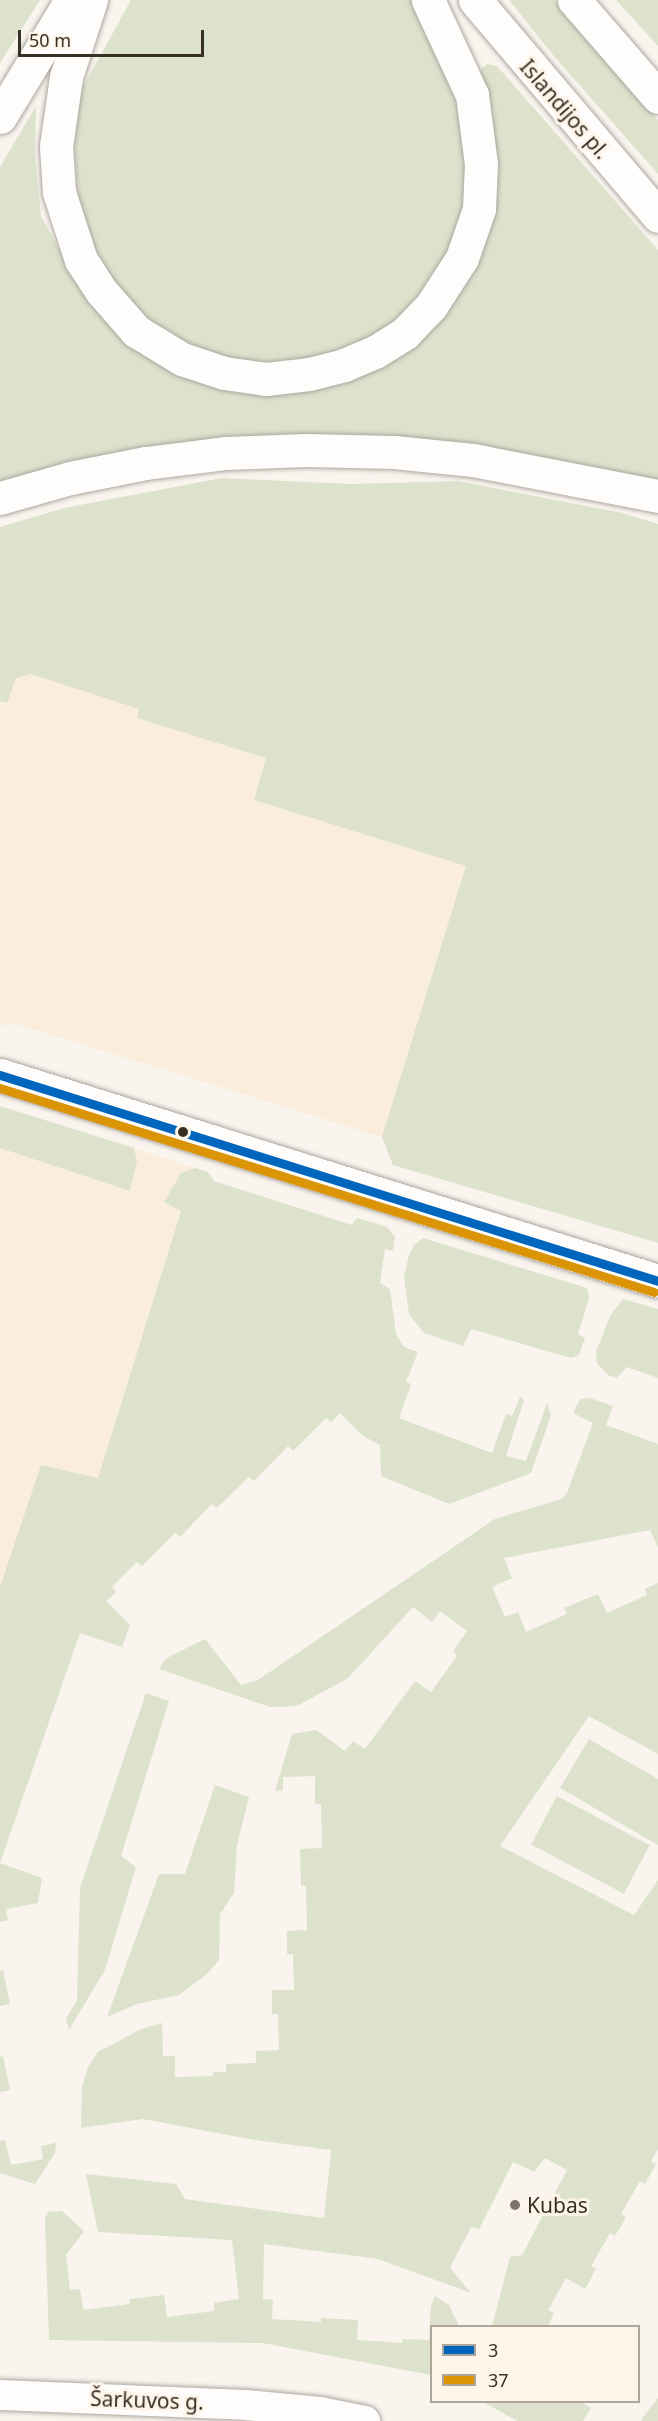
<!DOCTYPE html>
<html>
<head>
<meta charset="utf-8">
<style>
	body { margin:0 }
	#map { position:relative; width:658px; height:2421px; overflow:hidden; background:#f9f4ee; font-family:"Noto Sans",sans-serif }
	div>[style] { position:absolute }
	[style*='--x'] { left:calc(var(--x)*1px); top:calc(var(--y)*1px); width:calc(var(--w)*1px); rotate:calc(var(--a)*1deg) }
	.built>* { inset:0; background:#fbeddb }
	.green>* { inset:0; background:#dce2cc; transform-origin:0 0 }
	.roads { filter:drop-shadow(0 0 2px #ada7a0) drop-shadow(0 0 2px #ada7a0) }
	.street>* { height:30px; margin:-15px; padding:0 15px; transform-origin:15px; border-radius:15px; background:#fefdfc }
	.secondary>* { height:33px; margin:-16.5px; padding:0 16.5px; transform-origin:16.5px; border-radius:16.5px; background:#fefdfc }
	.highway>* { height:33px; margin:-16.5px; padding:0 16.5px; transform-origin:16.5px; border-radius:16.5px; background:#fefdfc }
	.bus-1>* { height:9px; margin:-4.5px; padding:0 4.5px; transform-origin:4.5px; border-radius:4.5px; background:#0065bd }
	.bus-2>* { height:9px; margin:-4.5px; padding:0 4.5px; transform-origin:4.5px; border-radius:4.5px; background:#da9406 }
	.dots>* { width:16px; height:16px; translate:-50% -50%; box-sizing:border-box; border:3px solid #fef4e9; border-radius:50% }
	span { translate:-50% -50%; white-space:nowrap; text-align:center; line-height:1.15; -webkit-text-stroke:6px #fef4e9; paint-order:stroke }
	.street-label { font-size:21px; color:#393025 }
	.poi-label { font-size:21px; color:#393025 }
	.left { translate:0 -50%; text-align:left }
	.legend { position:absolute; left:430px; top:2325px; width:210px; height:78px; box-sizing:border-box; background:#fef4e9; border:2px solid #afa69b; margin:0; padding:8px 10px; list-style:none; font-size:18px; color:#393025 }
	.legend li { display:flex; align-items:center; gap:12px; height:30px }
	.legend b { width:30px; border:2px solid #afa69b }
	.scale { position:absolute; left:18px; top:30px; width:186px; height:27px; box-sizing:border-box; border:3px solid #393025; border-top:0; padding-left:8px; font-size:18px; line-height:21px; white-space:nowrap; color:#393025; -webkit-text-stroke:4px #fef4e9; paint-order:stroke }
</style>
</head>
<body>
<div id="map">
	<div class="built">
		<i style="clip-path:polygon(32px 674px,140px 709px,137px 718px,267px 758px,254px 800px,466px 866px,406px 1061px,393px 1165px,382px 1137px,13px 1023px,0 1026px,0 701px,7px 702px,16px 678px)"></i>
		<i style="clip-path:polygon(0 1106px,195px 1168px,181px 1173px,164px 1203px,181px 1210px,98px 1478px,41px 1465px,0 1587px)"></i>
	</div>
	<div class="green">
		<i style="clip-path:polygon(0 0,40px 0,0 63px)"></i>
		<i style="clip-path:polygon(131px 0,413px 0,452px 76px,465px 130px,464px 223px,425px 292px,394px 321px,352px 350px,306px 364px,247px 366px,186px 349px,143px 321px,88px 245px,79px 207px,75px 151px,77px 115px,83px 87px)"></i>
		<i style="clip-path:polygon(509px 0,554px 0,658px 120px,658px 174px,553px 55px)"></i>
		<i style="clip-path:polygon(616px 0,658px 0,658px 46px)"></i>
		<i style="clip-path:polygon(487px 64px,497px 66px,658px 250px,658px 483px,427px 441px,0 483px,0 167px,36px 106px,35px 154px,41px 216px,78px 284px,130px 342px,303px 387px,458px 292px,481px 69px)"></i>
		<i style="clip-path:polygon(222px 478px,350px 484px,458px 481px,622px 513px,658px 524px,658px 1243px,393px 1165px,382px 1137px,466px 866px,254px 800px,266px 758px,137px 718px,139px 709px,31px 674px,16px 678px,7px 703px,0 701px,0 527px,64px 508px)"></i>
		<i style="clip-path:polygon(0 1106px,134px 1148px,137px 1161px,130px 1191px,0 1148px)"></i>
		<i style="clip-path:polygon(195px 1168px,208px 1172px,214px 1181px,352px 1225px,357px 1218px,387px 1227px,395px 1237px,393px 1251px,385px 1249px,380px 1283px,390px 1289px,396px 1334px,404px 1347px,418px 1352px,406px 1382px,411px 1384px,399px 1418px,492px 1453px,506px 1414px,512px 1416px,520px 1397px,524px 1400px,506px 1456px,526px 1461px,547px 1403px,551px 1415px,531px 1473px,449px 1504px,381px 1476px,380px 1445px,363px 1436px,340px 1413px,331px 1422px,326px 1418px,293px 1451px,288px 1446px,254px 1481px,249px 1477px,217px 1508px,212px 1504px,180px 1537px,175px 1533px,142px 1566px,137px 1562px,112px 1587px,116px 1592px,106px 1601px,130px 1625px,122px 1647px,80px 1633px,0 1863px,0 1587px,41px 1465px,98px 1478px,181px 1211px,164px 1202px,181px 1173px)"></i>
		<i style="clip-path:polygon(423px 1238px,587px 1288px,589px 1298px,578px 1334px,585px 1338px,579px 1355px,571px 1358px,471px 1329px,463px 1346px,424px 1333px,409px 1314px,404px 1277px,409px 1255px,414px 1245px)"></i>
		<i style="clip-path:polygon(623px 1299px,658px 1309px,658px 1378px,627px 1367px,616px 1378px,608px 1375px,597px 1363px,596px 1352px,610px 1316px)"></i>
		<i style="clip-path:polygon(590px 1398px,613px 1406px,606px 1425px,658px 1444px,658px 1548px,650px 1530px,504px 1558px,512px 1578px,492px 1587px,505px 1617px,518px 1612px,526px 1632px,567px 1614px,564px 1608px,598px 1594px,607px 1613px,647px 1595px,645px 1589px,658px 1583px,658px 1754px,589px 1716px,500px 1846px,634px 1915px,658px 1880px,658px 2149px,651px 2161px,656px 2164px,645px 2184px,640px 2181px,621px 2214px,626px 2217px,615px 2236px,610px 2233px,591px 2266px,596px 2269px,585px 2289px,566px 2278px,548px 2310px,554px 2313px,548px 2326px,492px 2326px,510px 2257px,522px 2255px,567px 2170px,545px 2158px,534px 2172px,513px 2162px,479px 2229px,471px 2227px,450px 2268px,471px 2293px,378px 2259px,264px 2244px,263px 2299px,273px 2300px,272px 2319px,321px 2322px,321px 2318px,358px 2320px,357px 2340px,402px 2343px,403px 2339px,429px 2340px,431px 2306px,435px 2296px,449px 2305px,459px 2326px,432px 2326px,431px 2375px,263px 2343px,49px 2340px,45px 2219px,48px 2212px,62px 2211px,84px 2231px,66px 2255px,70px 2290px,80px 2289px,83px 2310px,130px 2304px,130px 2299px,164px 2295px,167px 2317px,214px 2311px,214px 2303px,239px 2299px,232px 2240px,98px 2232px,86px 2174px,176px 2184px,185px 2199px,324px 2218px,331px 2150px,249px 2139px,143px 2119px,81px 2128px,82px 2087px,88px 2067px,98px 2052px,141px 2029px,162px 2023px,163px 2056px,175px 2056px,175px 2077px,213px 2076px,213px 2072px,226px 2072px,226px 2064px,256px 2063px,256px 2051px,279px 2050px,278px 2014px,272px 2014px,272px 1990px,294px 1990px,293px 1954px,287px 1954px,287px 1931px,307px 1930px,306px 1886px,301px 1886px,300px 1849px,322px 1848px,321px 1804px,315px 1804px,315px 1776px,283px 1777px,283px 1790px,275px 1791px,292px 1734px,316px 1730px,345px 1751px,353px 1741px,365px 1749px,415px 1681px,431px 1692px,457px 1656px,453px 1651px,467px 1631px,440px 1611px,432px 1622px,413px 1607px,348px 1678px,297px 1706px,270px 1707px,159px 1669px,165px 1659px,205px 1639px,241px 1685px,258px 1680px,495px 1519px,562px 1499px,567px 1493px,593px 1423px,573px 1413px,580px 1399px)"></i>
		<i style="clip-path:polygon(146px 1693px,169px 1701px,121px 1856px,136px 1867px,105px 1970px,69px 2030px,66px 2018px,77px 2001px,80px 1888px)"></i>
		<i style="clip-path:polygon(589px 1739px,658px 1779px,658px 1845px,560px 1788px)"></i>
		<i style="clip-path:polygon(215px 1785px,249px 1797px,237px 1845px,234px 1893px,220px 1914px,219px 1960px,208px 1973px,179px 1995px,137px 2004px,107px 2017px,159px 1874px,185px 1874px)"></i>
		<i style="left:557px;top:1796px;width:105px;height:55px;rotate:28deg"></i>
		<i style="clip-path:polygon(0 1863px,42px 1878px,38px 1903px,6px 1909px,8px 1920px,0 1922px)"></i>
		<i style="clip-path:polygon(3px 1970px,10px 2004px,0 2006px,0 1971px)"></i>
		<i style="clip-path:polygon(3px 2056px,10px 2090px,0 2092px,0 2057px)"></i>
		<i style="clip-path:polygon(5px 2140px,11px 2165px,43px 2159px,41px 2146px,56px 2143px,55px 2153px,35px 2184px,0 2173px,0 2141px)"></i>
		<i style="clip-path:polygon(658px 2398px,658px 2421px,641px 2421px,643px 2417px)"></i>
		<i style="clip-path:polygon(483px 2402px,581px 2402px,591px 2408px,583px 2421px,517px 2421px)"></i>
	</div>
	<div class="roads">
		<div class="street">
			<i style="--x:0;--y:2395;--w:246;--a:2.3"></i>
			<i style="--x:246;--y:2405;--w:74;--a:5.4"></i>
			<i style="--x:320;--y:2412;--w:46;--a:11.3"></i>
		</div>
		<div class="secondary">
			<i style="--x:0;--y:1075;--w:689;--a:17.38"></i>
		</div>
		<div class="highway">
			<i style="--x:91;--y:0;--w:81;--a:108"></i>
			<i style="--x:66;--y:77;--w:70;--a:98.2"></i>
			<i style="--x:56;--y:146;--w:46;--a:86.3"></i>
			<i style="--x:59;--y:192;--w:71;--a:72.1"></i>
			<i style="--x:81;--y:260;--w:38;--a:57"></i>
			<i style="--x:102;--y:292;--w:52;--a:48.9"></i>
			<i style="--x:136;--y:331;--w:54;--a:31.3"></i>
			<i style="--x:182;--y:359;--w:44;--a:18.4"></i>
			<i style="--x:224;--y:373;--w:42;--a:8.1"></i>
			<i style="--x:266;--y:379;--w:43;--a:-6.6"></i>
			<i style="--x:309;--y:374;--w:36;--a:-14"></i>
			<i style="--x:344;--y:365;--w:34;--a:-23"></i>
			<i style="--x:375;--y:352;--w:36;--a:-32"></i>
			<i style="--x:405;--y:333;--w:37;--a:-46"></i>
			<i style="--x:431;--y:306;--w:57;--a:-57.1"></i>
			<i style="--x:462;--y:258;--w:52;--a:-70.9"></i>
			<i style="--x:479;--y:209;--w:45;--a:-87.5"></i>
			<i style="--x:481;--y:164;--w:70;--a:-97.4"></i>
			<i style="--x:472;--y:95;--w:105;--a:-114.9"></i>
			<i style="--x:475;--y:0;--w:283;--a:49.7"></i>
			<i style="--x:574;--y:0;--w:128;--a:49.1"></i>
			<i style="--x:0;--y:117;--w:137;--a:-58.7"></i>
			<i style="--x:0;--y:498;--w:73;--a:-15.9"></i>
			<i style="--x:70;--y:478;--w:77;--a:-11.2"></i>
			<i style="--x:146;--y:463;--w:81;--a:-7.1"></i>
			<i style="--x:226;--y:453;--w:80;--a:-2.1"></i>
			<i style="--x:306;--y:450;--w:88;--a:1.3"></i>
			<i style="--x:394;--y:452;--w:79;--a:5.8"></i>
			<i style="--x:473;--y:460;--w:188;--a:11"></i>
		</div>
	</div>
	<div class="bus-1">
		<i style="--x:0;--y:1075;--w:689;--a:17.38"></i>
	</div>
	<div class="bus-2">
		<i style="--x:0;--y:1088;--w:685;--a:17.32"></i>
	</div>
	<div class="dots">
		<i style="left:183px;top:1132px;background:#393025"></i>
		<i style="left:515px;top:2205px;background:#7c756b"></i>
	</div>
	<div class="street-label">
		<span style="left:565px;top:109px;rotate:49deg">Islandijos pl.</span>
		<span style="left:147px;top:2400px;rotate:2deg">Šarkuvos g.</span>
	</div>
	<div class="poi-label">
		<span class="left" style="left:527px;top:2205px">Kubas</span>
	</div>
	<ul class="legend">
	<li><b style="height:8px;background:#0065bd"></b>3</li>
	<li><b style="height:8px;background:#da9406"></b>37</li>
	</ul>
	<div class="scale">50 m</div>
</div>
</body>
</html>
